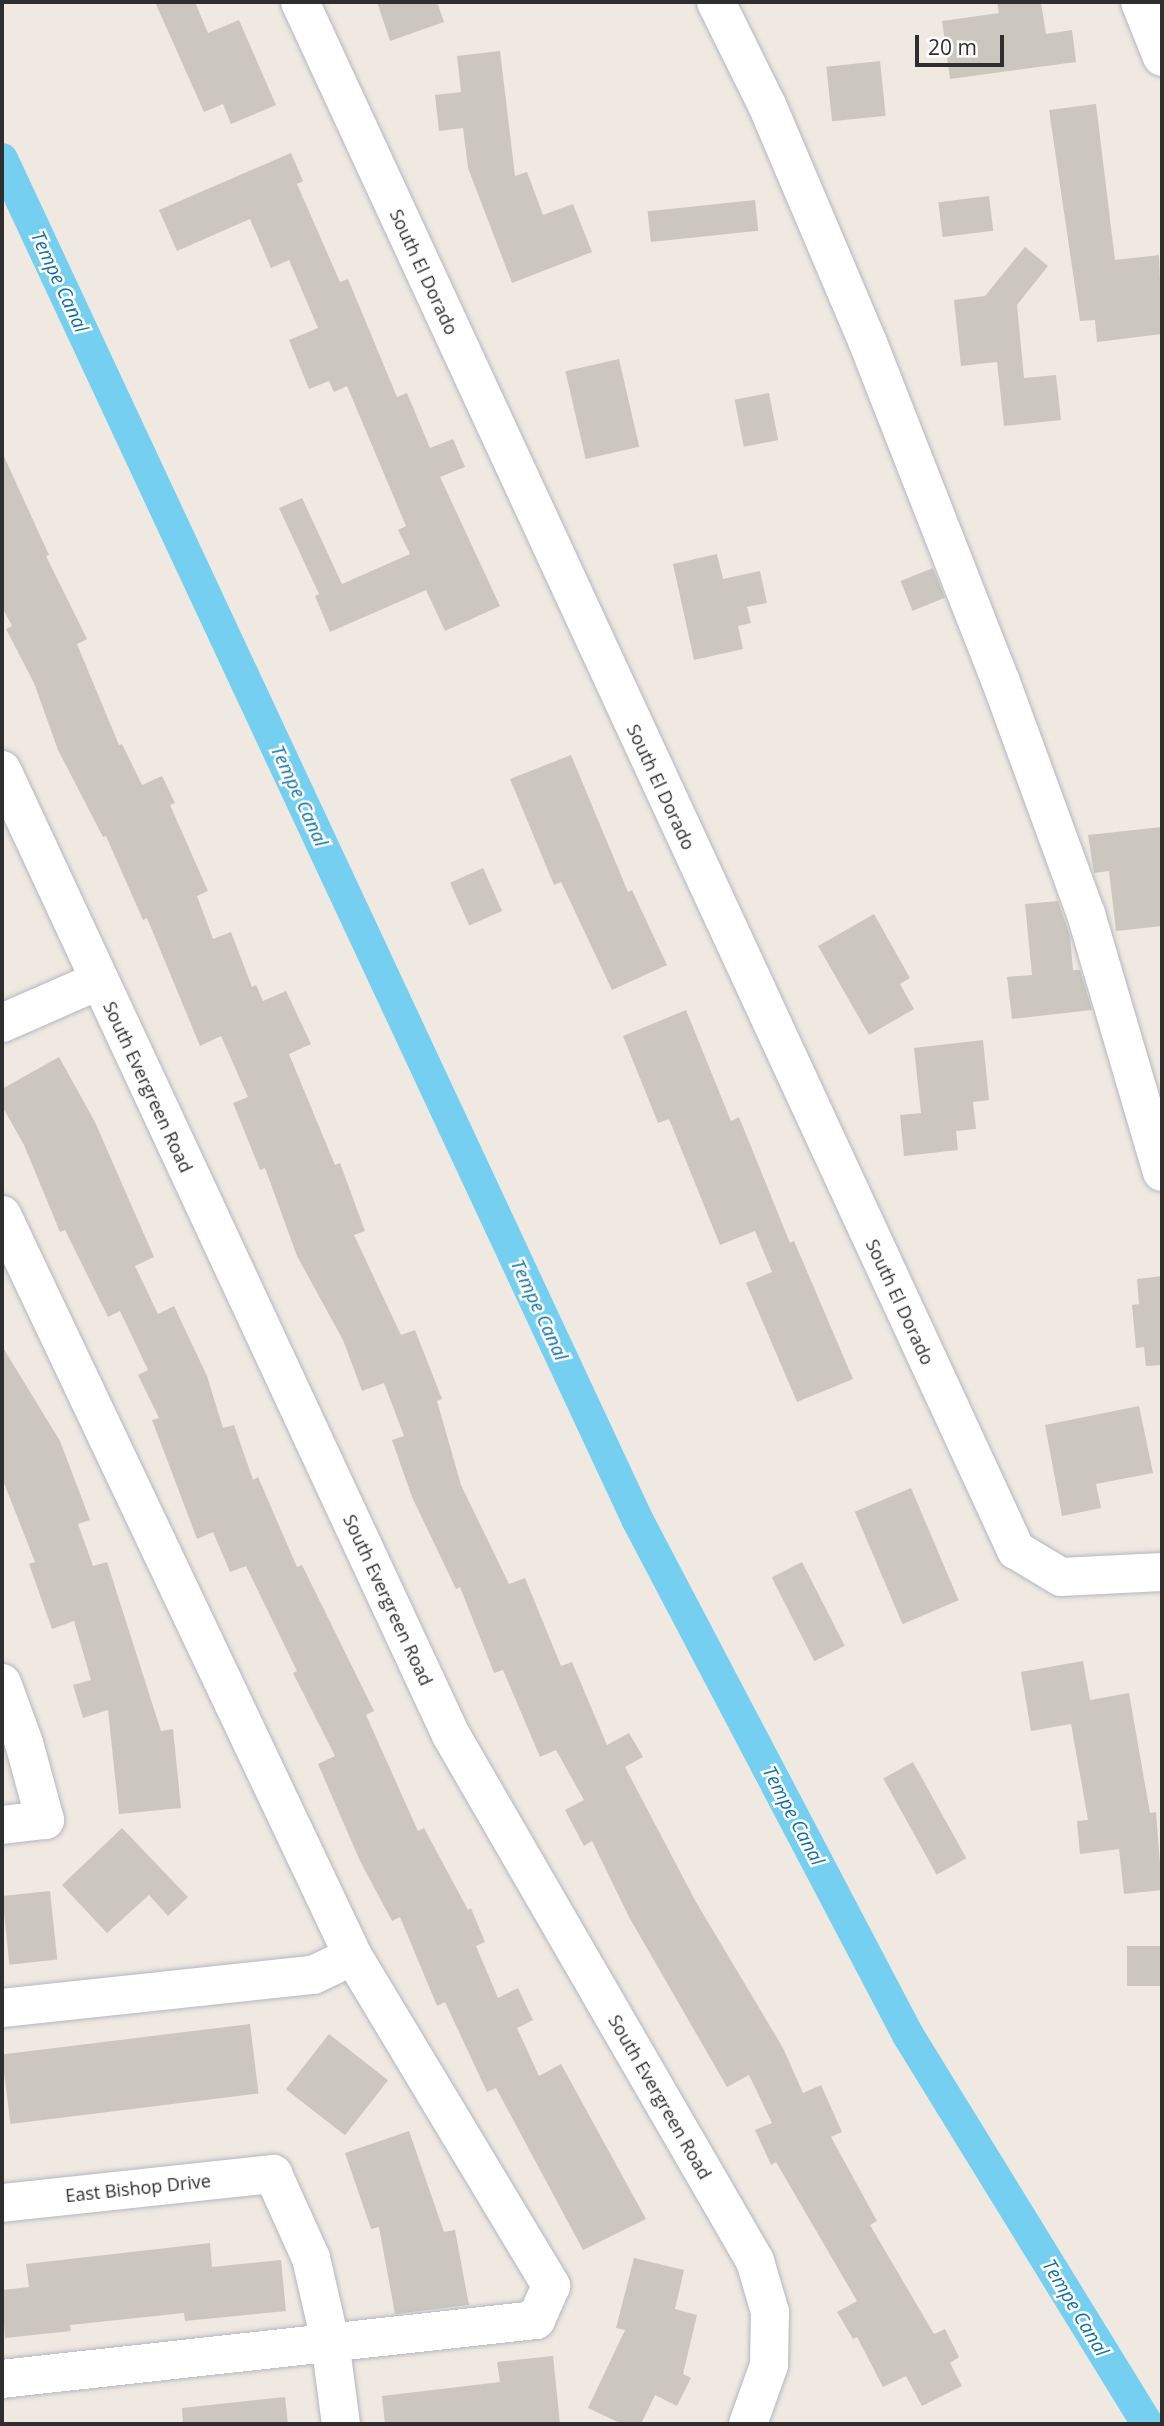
<!DOCTYPE html>
<html>
<head>
<meta charset="utf-8">
<style>
	body { margin:0 }
	#map { position:relative; width:1164px; height:2426px; overflow:hidden; background:#efe9e1; font-family:"Open Sans",sans-serif }
	div>[style] { position:absolute }
	[style*='--x'] { left:calc(var(--x)*1px); top:calc(var(--y)*1px); width:calc(var(--w)*1px); rotate:calc(var(--a)*1deg) }
	.canal>* { height:32px; margin:-16px; padding:0 16px; transform-origin:16px; border-radius:16px; background:#75cff0 }
	.building>* { inset:0; background:#cbc7bf; transform-origin:0 0 }
	.roads { filter:drop-shadow(0 0 2px #b4b7c1) drop-shadow(0 0 2px #b4b7c1) }
	.minor>* { height:38px; margin:-19px; padding:0 19px; transform-origin:19px; border-radius:19px; background:#fff }
	span { translate:-50% -50%; white-space:nowrap; text-align:center; line-height:1.15; -webkit-text-stroke:5px #fff; paint-order:stroke }
	.street-label { font-size:18px; color:#2e2e2e }
	.water-label { font-size:19px; color:#0d6fa3; font-style:italic }
	.frame { position:absolute; inset:0; border:4px solid #2e2e2e; pointer-events:none }
	.scale { position:absolute; left:915px; top:35px; width:89px; height:32px; box-sizing:border-box; border:4px solid #2e2e2e; border-top:0; padding-left:9px; font-size:21px; line-height:24px; white-space:nowrap; color:#2e2e2e; -webkit-text-stroke:5px #fff; paint-order:stroke }
</style>
</head>
<body>
<div id="map">
	<div class="canal">
		<i style="--x:2;--y:159;--w:1501;--a:64.97"></i>
		<i style="--x:637;--y:1519;--w:583;--a:62.29"></i>
		<i style="--x:908;--y:2035;--w:457;--a:58.4"></i>
	</div>
	<div class="building">
		<i style="clip-path:polygon(155px 2px,195px 2px,208px 33px,239px 20px,276px 105px,231px 124px,223px 104px,204px 112px)"></i>
		<i style="clip-path:polygon(377px 2px,437px 2px,444px 22px,390px 41px)"></i>
		<i style="clip-path:polygon(997px 2px,1041px 2px,1046px 34px,1072px 30px,1076px 62px,950px 79px,942px 21px,999px 13px)"></i>
		<i style="clip-path:polygon(500px 51px,515px 176px,527px 172px,543px 215px,573px 204px,592px 252px,512px 283px,468px 168px,463px 128px,439px 131px,435px 95px,461px 92px,457px 56px)"></i>
		<i style="left:880px;top:61px;width:55px;height:54px;rotate:84deg"></i>
		<i style="clip-path:polygon(1096px 104px,1115px 260px,1159px 255px,1162px 334px,1097px 342px,1095px 320px,1080px 321px,1049px 110px)"></i>
		<i style="clip-path:polygon(291px 153px,303px 181px,297px 184px,340px 282px,348px 279px,397px 397px,407px 393px,430px 448px,453px 439px,465px 467px,440px 477px,500px 606px,445px 631px,426px 590px,330px 632px,315px 596px,319px 594px,279px 508px,302px 498px,342px 584px,410px 554px,398px 530px,406px 526px,347px 386px,334px 392px,329px 381px,309px 389px,289px 340px,318px 328px,289px 260px,271px 268px,250px 219px,177px 251px,159px 210px)"></i>
		<i style="left:989px;top:196px;width:35px;height:51px;rotate:83deg"></i>
		<i style="left:755px;top:200px;width:31px;height:108px;rotate:84deg"></i>
		<i style="clip-path:polygon(1025px 247px,1048px 266px,1017px 305px,1024px 378px,1056px 375px,1061px 420px,1004px 426px,997px 362px,961px 366px,954px 300px,985px 296px)"></i>
		<i style="left:619px;top:359px;width:90px;height:55px;rotate:77deg"></i>
		<i style="left:769px;top:393px;width:48px;height:35px;rotate:79deg"></i>
		<i style="clip-path:polygon(2px 452px,49px 555px,46px 556px,87px 639px,77px 644px,119px 745px,122px 744px,142px 785px,162px 776px,175px 803px,170px 805px,208px 891px,197px 896px,213px 939px,231px 932px,252px 987px,256px 985px,263px 1001px,286px 991px,311px 1044px,289px 1054px,335px 1165px,340px 1163px,365px 1231px,354px 1235px,401px 1335px,415px 1330px,442px 1399px,437px 1401px,461px 1485px,509px 1584px,525px 1578px,561px 1666px,572px 1662px,607px 1745px,629px 1733px,643px 1757px,625px 1767px,696px 1902px,783px 2048px,803px 2093px,821px 2085px,842px 2132px,831px 2137px,877px 2221px,870px 2225px,934px 2334px,945px 2329px,959px 2357px,950px 2363px,962px 2386px,922px 2406px,906px 2376px,883px 2387px,857px 2337px,853px 2339px,837px 2312px,857px 2301px,776px 2162px,771px 2165px,755px 2130px,772px 2123px,749px 2075px,727px 2087px,629px 1917px,592px 1841px,584px 1846px,565px 1810px,584px 1800px,556px 1750px,540px 1757px,503px 1670px,494px 1673px,460px 1587px,456px 1589px,412px 1497px,392px 1440px,404px 1436px,384px 1383px,362px 1391px,343px 1340px,297px 1256px,265px 1168px,260px 1170px,233px 1103px,248px 1097px,221px 1036px,200px 1046px,147px 918px,143px 920px,106px 836px,103px 837px,58px 750px,34px 683px,6px 629px,12px 626px,2px 607px)"></i>
		<i style="clip-path:polygon(717px 554px,723px 579px,760px 571px,767px 603px,747px 607px,751px 623px,738px 626px,743px 649px,694px 660px,673px 564px)"></i>
		<i style="left:933px;top:568px;width:32px;height:35px;rotate:68deg"></i>
		<i style="clip-path:polygon(571px 755px,628px 892px,632px 890px,667px 965px,612px 990px,561px 882px,554px 885px,510px 779px)"></i>
		<i style="clip-path:polygon(1162px 827px,1162px 926px,1116px 931px,1109px 871px,1094px 873px,1088px 835px)"></i>
		<i style="left:483px;top:868px;width:47px;height:36px;rotate:66deg"></i>
		<i style="clip-path:polygon(1058px 901px,1070px 936px,1073px 970px,1080px 970px,1092px 1010px,1012px 1019px,1007px 977px,1032px 975px,1025px 904px)"></i>
		<i style="clip-path:polygon(874px 914px,910px 978px,900px 984px,914px 1009px,869px 1035px,818px 946px)"></i>
		<i style="clip-path:polygon(686px 1010px,731px 1121px,739px 1117px,790px 1243px,794px 1241px,853px 1379px,797px 1402px,746px 1283px,772px 1272px,755px 1231px,720px 1245px,669px 1119px,658px 1123px,623px 1036px)"></i>
		<i style="clip-path:polygon(983px 1040px,989px 1100px,973px 1102px,976px 1129px,956px 1131px,958px 1150px,904px 1156px,900px 1115px,921px 1113px,914px 1048px)"></i>
		<i style="clip-path:polygon(59px 1057px,95px 1122px,154px 1257px,135px 1266px,158px 1314px,174px 1306px,207px 1376px,223px 1428px,234px 1425px,253px 1480px,258px 1477px,297px 1567px,302px 1565px,374px 1711px,366px 1715px,418px 1831px,424px 1828px,468px 1910px,471px 1908px,485px 1942px,476px 1946px,498px 1998px,518px 1988px,533px 2020px,517px 2028px,539px 2076px,561px 2064px,646px 2219px,583px 2250px,496px 2088px,487px 2092px,445px 2002px,437px 2006px,400px 1917px,392px 1921px,360px 1861px,318px 1764px,335px 1756px,293px 1673px,297px 1671px,246px 1566px,230px 1572px,213px 1532px,197px 1539px,152px 1420px,159px 1418px,138px 1375px,148px 1370px,120px 1311px,108px 1317px,65px 1230px,60px 1232px,24px 1145px,2px 1106px,2px 1089px)"></i>
		<i style="clip-path:polygon(1162px 1276px,1162px 1365px,1146px 1366px,1144px 1347px,1136px 1348px,1132px 1305px,1139px 1304px,1137px 1279px)"></i>
		<i style="clip-path:polygon(2px 1346px,60px 1441px,90px 1520px,78px 1524px,93px 1566px,107px 1562px,161px 1731px,173px 1729px,181px 1808px,119px 1814px,108px 1710px,83px 1718px,73px 1685px,91px 1680px,74px 1621px,52px 1629px,29px 1564px,35px 1562px,2px 1478px)"></i>
		<i style="clip-path:polygon(1139px 1406px,1153px 1473px,1096px 1484px,1101px 1508px,1062px 1516px,1045px 1425px)"></i>
		<i style="left:911px;top:1488px;width:122px;height:61px;rotate:67deg"></i>
		<i style="left:802px;top:1562px;width:94px;height:34px;rotate:63deg"></i>
		<i style="clip-path:polygon(1083px 1661px,1090px 1700px,1129px 1693px,1150px 1813px,1156px 1812px,1162px 1890px,1124px 1894px,1119px 1849px,1080px 1854px,1077px 1821px,1088px 1820px,1071px 1724px,1031px 1731px,1021px 1672px)"></i>
		<i style="left:913px;top:1762px;width:110px;height:34px;rotate:61deg"></i>
		<i style="clip-path:polygon(122px 1828px,188px 1897px,168px 1916px,149px 1895px,107px 1933px,62px 1885px)"></i>
		<i style="left:50px;top:1891px;width:69px;height:48px;rotate:84deg"></i>
		<i style="left:1162px;top:1946px;width:40px;height:35px;rotate:90deg"></i>
		<i style="left:250px;top:2024px;width:70px;height:250px;rotate:83deg"></i>
		<i style="left:329px;top:2034px;width:75px;height:70px;rotate:38deg"></i>
		<i style="clip-path:polygon(409px 2131px,444px 2232px,455px 2230px,469px 2305px,395px 2314px,379px 2227px,371px 2229px,345px 2153px)"></i>
		<i style="clip-path:polygon(210px 2243px,212px 2267px,281px 2260px,286px 2311px,185px 2321px,184px 2313px,70px 2325px,71px 2331px,5px 2338px,2px 2290px,29px 2287px,26px 2264px)"></i>
		<i style="clip-path:polygon(634px 2258px,684px 2270px,675px 2309px,697px 2315px,683px 2374px,691px 2378px,677px 2406px,655px 2395px,641px 2424px,622px 2424px,588px 2408px,625px 2330px,616px 2328px)"></i>
		<i style="clip-path:polygon(553px 2356px,560px 2424px,385px 2424px,382px 2396px,500px 2382px,497px 2362px)"></i>
		<i style="clip-path:polygon(285px 2397px,288px 2424px,183px 2424px,182px 2408px)"></i>
	</div>
	<div class="roads">
		<div class="minor">
			<i style="--x:300;--y:2;--w:1706;--a:65.18"></i>
			<i style="--x:1016;--y:1550;--w:52;--a:31"></i>
			<i style="--x:1061;--y:1577;--w:101;--a:-2.8"></i>
			<i style="--x:716;--y:2;--w:115;--a:63.7"></i>
			<i style="--x:767;--y:105;--w:259;--a:67"></i>
			<i style="--x:868;--y:343;--w:364;--a:68.6"></i>
			<i style="--x:1001;--y:682;--w:247;--a:69.9"></i>
			<i style="--x:1086;--y:914;--w:269;--a:73.6"></i>
			<i style="--x:1140;--y:2;--w:59;--a:68.2"></i>
			<i style="--x:2;--y:770;--w:1064;--a:65.05"></i>
			<i style="--x:451;--y:1735;--w:608;--a:59.97"></i>
			<i style="--x:755;--y:2261;--w:53;--a:73.6"></i>
			<i style="--x:770;--y:2312;--w:53;--a:91.1"></i>
			<i style="--x:769;--y:2365;--w:63;--a:109.6"></i>
			<i style="--x:2;--y:1023;--w:105;--a:-23.6"></i>
			<i style="--x:2;--y:1215;--w:820;--a:64.65"></i>
			<i style="--x:353;--y:1956;--w:385;--a:59"></i>
			<i style="--x:551;--y:2286;--w:37;--a:114"></i>
			<i style="--x:536;--y:2320;--w:537;--a:173.7"></i>
			<i style="--x:2;--y:1683;--w:64;--a:69.9"></i>
			<i style="--x:24;--y:1743;--w:80;--a:74.7"></i>
			<i style="--x:45;--y:1820;--w:43;--a:173.4"></i>
			<i style="--x:2;--y:2008;--w:313;--a:-6.1"></i>
			<i style="--x:313;--y:1975;--w:44;--a:-25.4"></i>
			<i style="--x:2;--y:2203;--w:273;--a:-6.1"></i>
			<i style="--x:273;--y:2174;--w:92;--a:65.7"></i>
			<i style="--x:311;--y:2258;--w:85;--a:77.1"></i>
			<i style="--x:330;--y:2341;--w:84;--a:82.5"></i>
		</div>
	</div>
	<div class="street-label">
		<span style="left:424px;top:272px;rotate:65deg">South El Dorado</span>
		<span style="left:661px;top:787px;rotate:65deg">South El Dorado</span>
		<span style="left:148px;top:1087px;rotate:65deg">South Evergreen Road</span>
		<span style="left:900px;top:1302px;rotate:65deg">South El Dorado</span>
		<span style="left:388px;top:1600px;rotate:65deg">South Evergreen Road</span>
		<span style="left:660px;top:2097px;rotate:60deg">South Evergreen Road</span>
		<span style="left:138px;top:2188px;rotate:-6deg">East Bishop Drive</span>
	</div>
	<div class="water-label">
		<span style="left:59px;top:282px;rotate:65deg">Tempe Canal</span>
		<span style="left:299px;top:796px;rotate:65deg">Tempe Canal</span>
		<span style="left:539px;top:1310px;rotate:65deg">Tempe Canal</span>
		<span style="left:793px;top:1816px;rotate:62deg">Tempe Canal</span>
		<span style="left:1075px;top:2308px;rotate:59deg">Tempe Canal</span>
	</div>
	<div class="frame"></div>
	<div class="scale">20 m</div>
</div>
</body>
</html>
